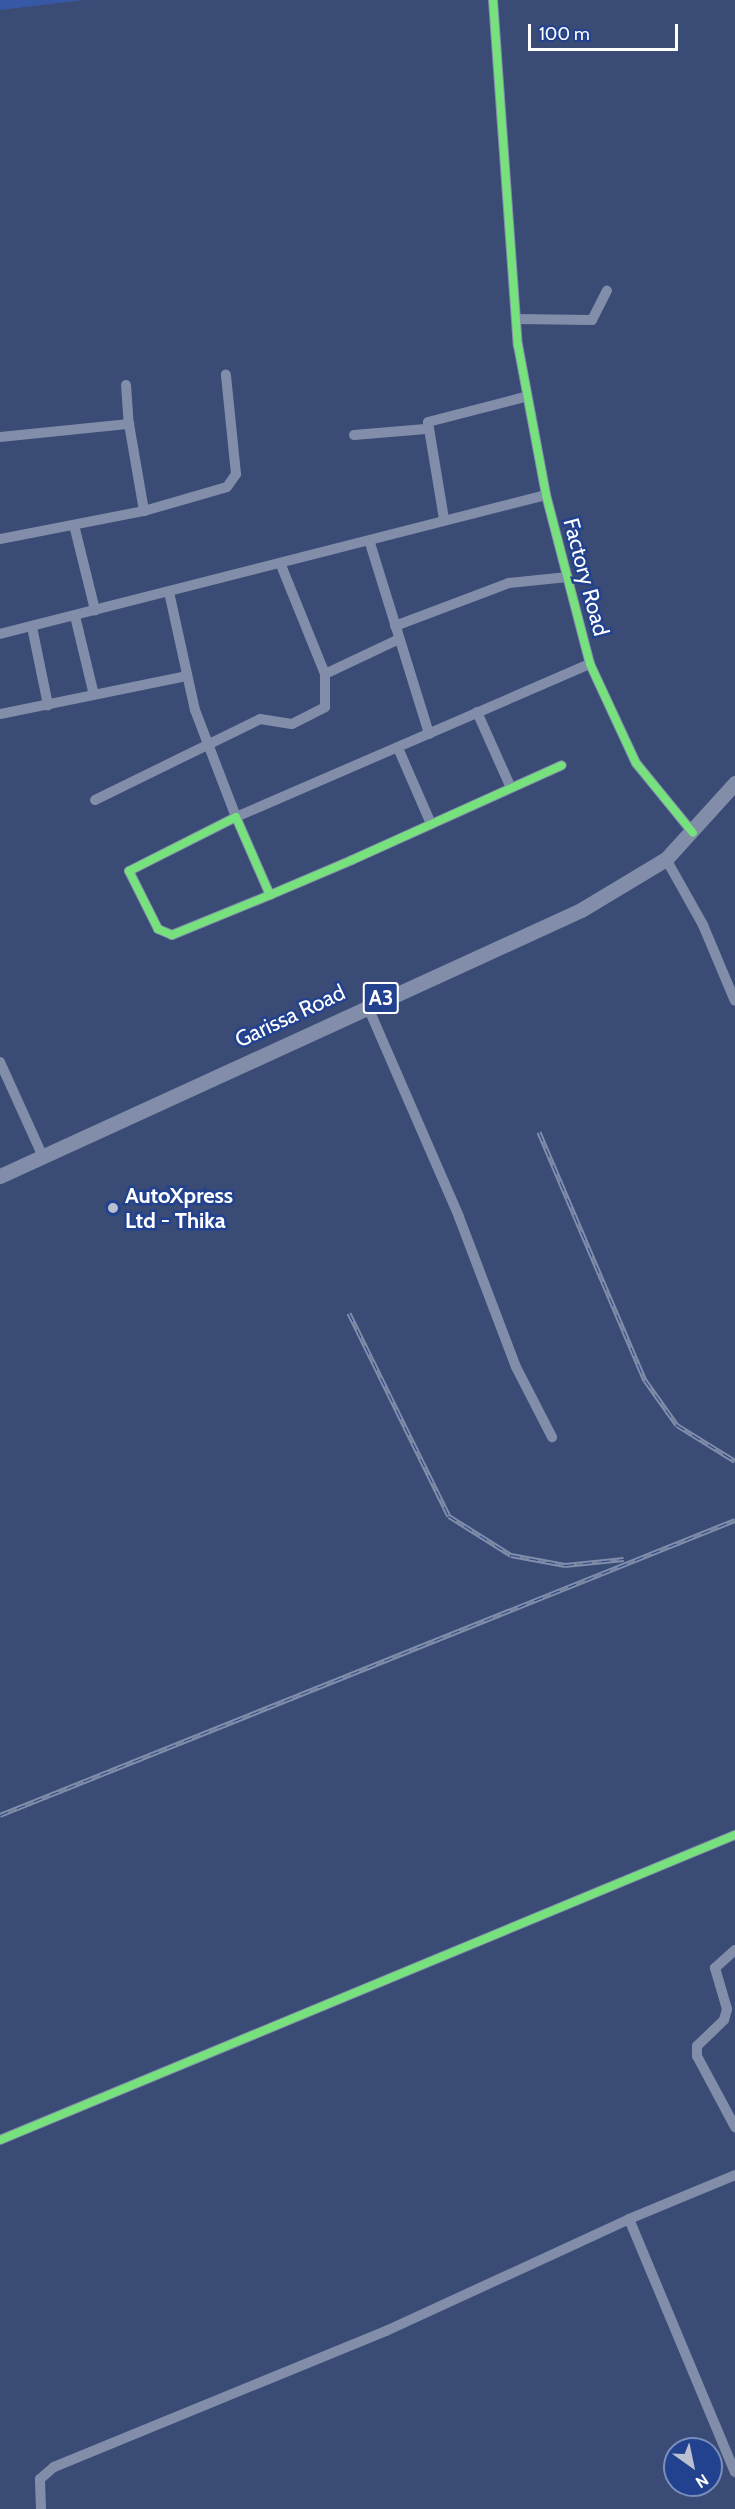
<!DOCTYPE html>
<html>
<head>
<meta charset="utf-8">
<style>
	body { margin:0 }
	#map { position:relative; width:735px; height:2509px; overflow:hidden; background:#3a4c76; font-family:Cabin,sans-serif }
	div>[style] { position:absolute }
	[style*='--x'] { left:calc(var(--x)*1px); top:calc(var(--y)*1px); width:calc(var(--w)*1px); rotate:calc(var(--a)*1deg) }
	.green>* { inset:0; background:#3759a5 }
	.minor>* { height:10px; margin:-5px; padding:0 5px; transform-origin:5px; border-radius:5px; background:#828ea9 }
	.highway>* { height:15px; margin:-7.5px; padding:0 7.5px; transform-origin:7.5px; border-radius:7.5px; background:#818da9 }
	.rail>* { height:5px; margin-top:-2.5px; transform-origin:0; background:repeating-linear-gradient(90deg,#22428f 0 9px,#818da9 0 18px); box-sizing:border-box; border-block:2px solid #818da9 }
	.cycleway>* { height:8px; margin:-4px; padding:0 4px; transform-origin:4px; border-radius:4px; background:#77e17e }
	.dots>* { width:16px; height:16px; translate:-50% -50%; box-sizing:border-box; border:3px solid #22428f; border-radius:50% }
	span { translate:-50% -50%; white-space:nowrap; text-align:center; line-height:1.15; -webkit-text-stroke:5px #22428f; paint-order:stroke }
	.shield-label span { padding:2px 4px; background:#22428f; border:2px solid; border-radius:4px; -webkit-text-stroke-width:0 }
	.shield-label { font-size:21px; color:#fff; font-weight:700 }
	.street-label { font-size:22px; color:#fff }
	.poi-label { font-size:22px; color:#fff; font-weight:700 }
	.left { translate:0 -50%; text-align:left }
	.north { position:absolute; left:663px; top:2437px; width:60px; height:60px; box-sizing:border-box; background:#22428f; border:2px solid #7a8ebc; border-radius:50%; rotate:147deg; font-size:16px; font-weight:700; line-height:24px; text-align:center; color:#fff }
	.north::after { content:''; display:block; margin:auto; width:21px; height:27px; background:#bac0cf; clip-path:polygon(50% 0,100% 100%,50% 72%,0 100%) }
	.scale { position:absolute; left:528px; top:24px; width:150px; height:27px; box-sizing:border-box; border:3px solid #fff; border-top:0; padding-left:8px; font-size:18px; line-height:21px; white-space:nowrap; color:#fff; -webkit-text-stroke:4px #22428f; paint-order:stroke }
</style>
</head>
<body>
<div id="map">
	<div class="green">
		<i style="clip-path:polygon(0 0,84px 0,0 10px)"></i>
	</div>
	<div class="minor">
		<i style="--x:493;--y:0;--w:346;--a:85.9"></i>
		<i style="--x:518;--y:345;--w:153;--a:79.4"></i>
		<i style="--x:546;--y:495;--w:175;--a:75.4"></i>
		<i style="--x:590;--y:664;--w:109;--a:65.1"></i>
		<i style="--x:636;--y:763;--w:90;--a:50.8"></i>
		<i style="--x:516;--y:319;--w:76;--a:0.8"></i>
		<i style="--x:592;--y:320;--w:33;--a:-63"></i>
		<i style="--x:126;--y:385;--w:39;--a:86"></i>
		<i style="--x:354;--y:435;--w:72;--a:-4.8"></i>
		<i style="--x:0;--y:437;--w:130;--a:-5.8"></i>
		<i style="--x:129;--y:424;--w:88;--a:80.2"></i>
		<i style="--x:444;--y:519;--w:98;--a:-99.4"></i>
		<i style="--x:428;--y:422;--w:100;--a:-14.5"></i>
		<i style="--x:74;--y:525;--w:88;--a:76.1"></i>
		<i style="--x:0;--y:539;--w:147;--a:-11"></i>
		<i style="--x:144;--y:511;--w:86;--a:-16.1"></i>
		<i style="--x:227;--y:487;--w:16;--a:-55"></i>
		<i style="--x:236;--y:474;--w:100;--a:-95.8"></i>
		<i style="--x:370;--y:543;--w:200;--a:72.8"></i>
		<i style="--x:169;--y:592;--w:121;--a:77.6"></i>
		<i style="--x:195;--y:710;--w:115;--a:69"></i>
		<i style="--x:236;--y:817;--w:386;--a:-23.4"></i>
		<i style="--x:75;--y:616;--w:81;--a:76.5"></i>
		<i style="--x:395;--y:626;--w:122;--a:-20.7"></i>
		<i style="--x:509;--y:583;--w:59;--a:-5.8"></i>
		<i style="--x:32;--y:627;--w:80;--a:78.4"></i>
		<i style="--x:0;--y:634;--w:563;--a:-14.28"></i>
		<i style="--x:325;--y:674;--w:82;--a:-25.3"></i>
		<i style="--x:477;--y:712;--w:83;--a:65.9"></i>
		<i style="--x:0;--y:714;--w:190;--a:-11.5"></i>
		<i style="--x:398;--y:748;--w:83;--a:66.5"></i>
		<i style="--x:95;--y:800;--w:184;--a:-26.1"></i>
		<i style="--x:260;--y:719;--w:32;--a:9"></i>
		<i style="--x:292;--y:724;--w:37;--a:-27"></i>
		<i style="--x:325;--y:707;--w:33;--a:-90"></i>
		<i style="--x:325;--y:674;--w:118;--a:-112"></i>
		<i style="--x:666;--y:859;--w:76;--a:60.7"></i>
		<i style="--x:703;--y:925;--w:82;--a:67.2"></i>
		<i style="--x:270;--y:895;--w:85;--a:-113.6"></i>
		<i style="--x:236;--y:817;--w:120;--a:153.2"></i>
		<i style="--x:129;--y:871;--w:65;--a:63.4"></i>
		<i style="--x:158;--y:929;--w:15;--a:23"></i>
		<i style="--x:172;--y:935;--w:106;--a:-22.2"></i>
		<i style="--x:270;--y:895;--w:89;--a:-23.1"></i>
		<i style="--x:352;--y:860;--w:230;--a:-24.3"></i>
		<i style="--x:367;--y:1005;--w:231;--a:66.5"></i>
		<i style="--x:459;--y:1217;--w:160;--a:69.2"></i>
		<i style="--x:516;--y:1367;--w:79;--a:62.8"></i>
		<i style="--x:0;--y:1062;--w:104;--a:65.6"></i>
		<i style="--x:735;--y:1950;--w:27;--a:138"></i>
		<i style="--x:715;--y:1968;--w:43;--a:73.7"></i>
		<i style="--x:727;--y:2009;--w:11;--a:105"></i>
		<i style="--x:724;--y:2020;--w:37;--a:136"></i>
		<i style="--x:697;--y:2046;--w:10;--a:90"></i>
		<i style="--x:697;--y:2056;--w:81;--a:61.8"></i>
		<i style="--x:0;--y:2140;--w:796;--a:-22.54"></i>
		<i style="--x:735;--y:2175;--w:115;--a:157.5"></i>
		<i style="--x:629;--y:2219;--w:274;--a:67.3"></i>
		<i style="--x:41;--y:2509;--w:30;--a:-92"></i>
		<i style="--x:40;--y:2479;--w:18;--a:-41"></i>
		<i style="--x:54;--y:2467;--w:359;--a:-22.3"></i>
		<i style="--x:386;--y:2331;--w:268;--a:-24.7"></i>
	</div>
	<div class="highway">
		<i style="--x:0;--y:1176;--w:639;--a:-24.6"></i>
		<i style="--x:581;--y:910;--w:99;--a:-31"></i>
		<i style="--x:666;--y:859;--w:103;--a:-47.8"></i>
	</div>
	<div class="rail">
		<i style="--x:539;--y:1132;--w:270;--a:66.9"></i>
		<i style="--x:645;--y:1380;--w:55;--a:54.6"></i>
		<i style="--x:677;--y:1425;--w:68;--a:31.8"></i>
		<i style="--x:349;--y:1313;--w:226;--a:63.8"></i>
		<i style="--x:449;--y:1516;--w:73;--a:32.2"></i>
		<i style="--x:511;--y:1555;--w:55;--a:10.5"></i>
		<i style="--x:565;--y:1565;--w:59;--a:-5.8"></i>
		<i style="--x:0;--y:1815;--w:792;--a:-21.87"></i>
	</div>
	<div class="cycleway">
		<i style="--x:493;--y:0;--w:346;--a:85.9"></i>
		<i style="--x:518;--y:345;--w:153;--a:79.4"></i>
		<i style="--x:546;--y:495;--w:175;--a:75.4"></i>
		<i style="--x:590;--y:664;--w:109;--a:65.1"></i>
		<i style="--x:636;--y:763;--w:90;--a:50.8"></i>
		<i style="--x:270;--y:895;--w:85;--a:-113.6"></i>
		<i style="--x:236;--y:817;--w:120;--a:153.2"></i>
		<i style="--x:129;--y:871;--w:65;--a:63.4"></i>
		<i style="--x:158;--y:929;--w:15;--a:23"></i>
		<i style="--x:172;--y:935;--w:106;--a:-22.2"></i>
		<i style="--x:270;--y:895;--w:89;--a:-23.1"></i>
		<i style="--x:352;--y:860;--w:230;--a:-24.3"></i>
		<i style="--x:0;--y:2140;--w:796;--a:-22.54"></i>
	</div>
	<div class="dots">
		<i style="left:113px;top:1208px;background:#bac0cf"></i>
	</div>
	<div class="shield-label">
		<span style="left:381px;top:998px">A3</span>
	</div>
	<div class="street-label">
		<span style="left:586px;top:577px;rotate:75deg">Factory Road</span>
		<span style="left:290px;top:1016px;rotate:-25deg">Garissa Road</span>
	</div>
	<div class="poi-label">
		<span class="left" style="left:125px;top:1208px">AutoXpress<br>Ltd - Thika</span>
	</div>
	<div class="north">N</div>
	<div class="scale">100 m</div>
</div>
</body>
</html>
